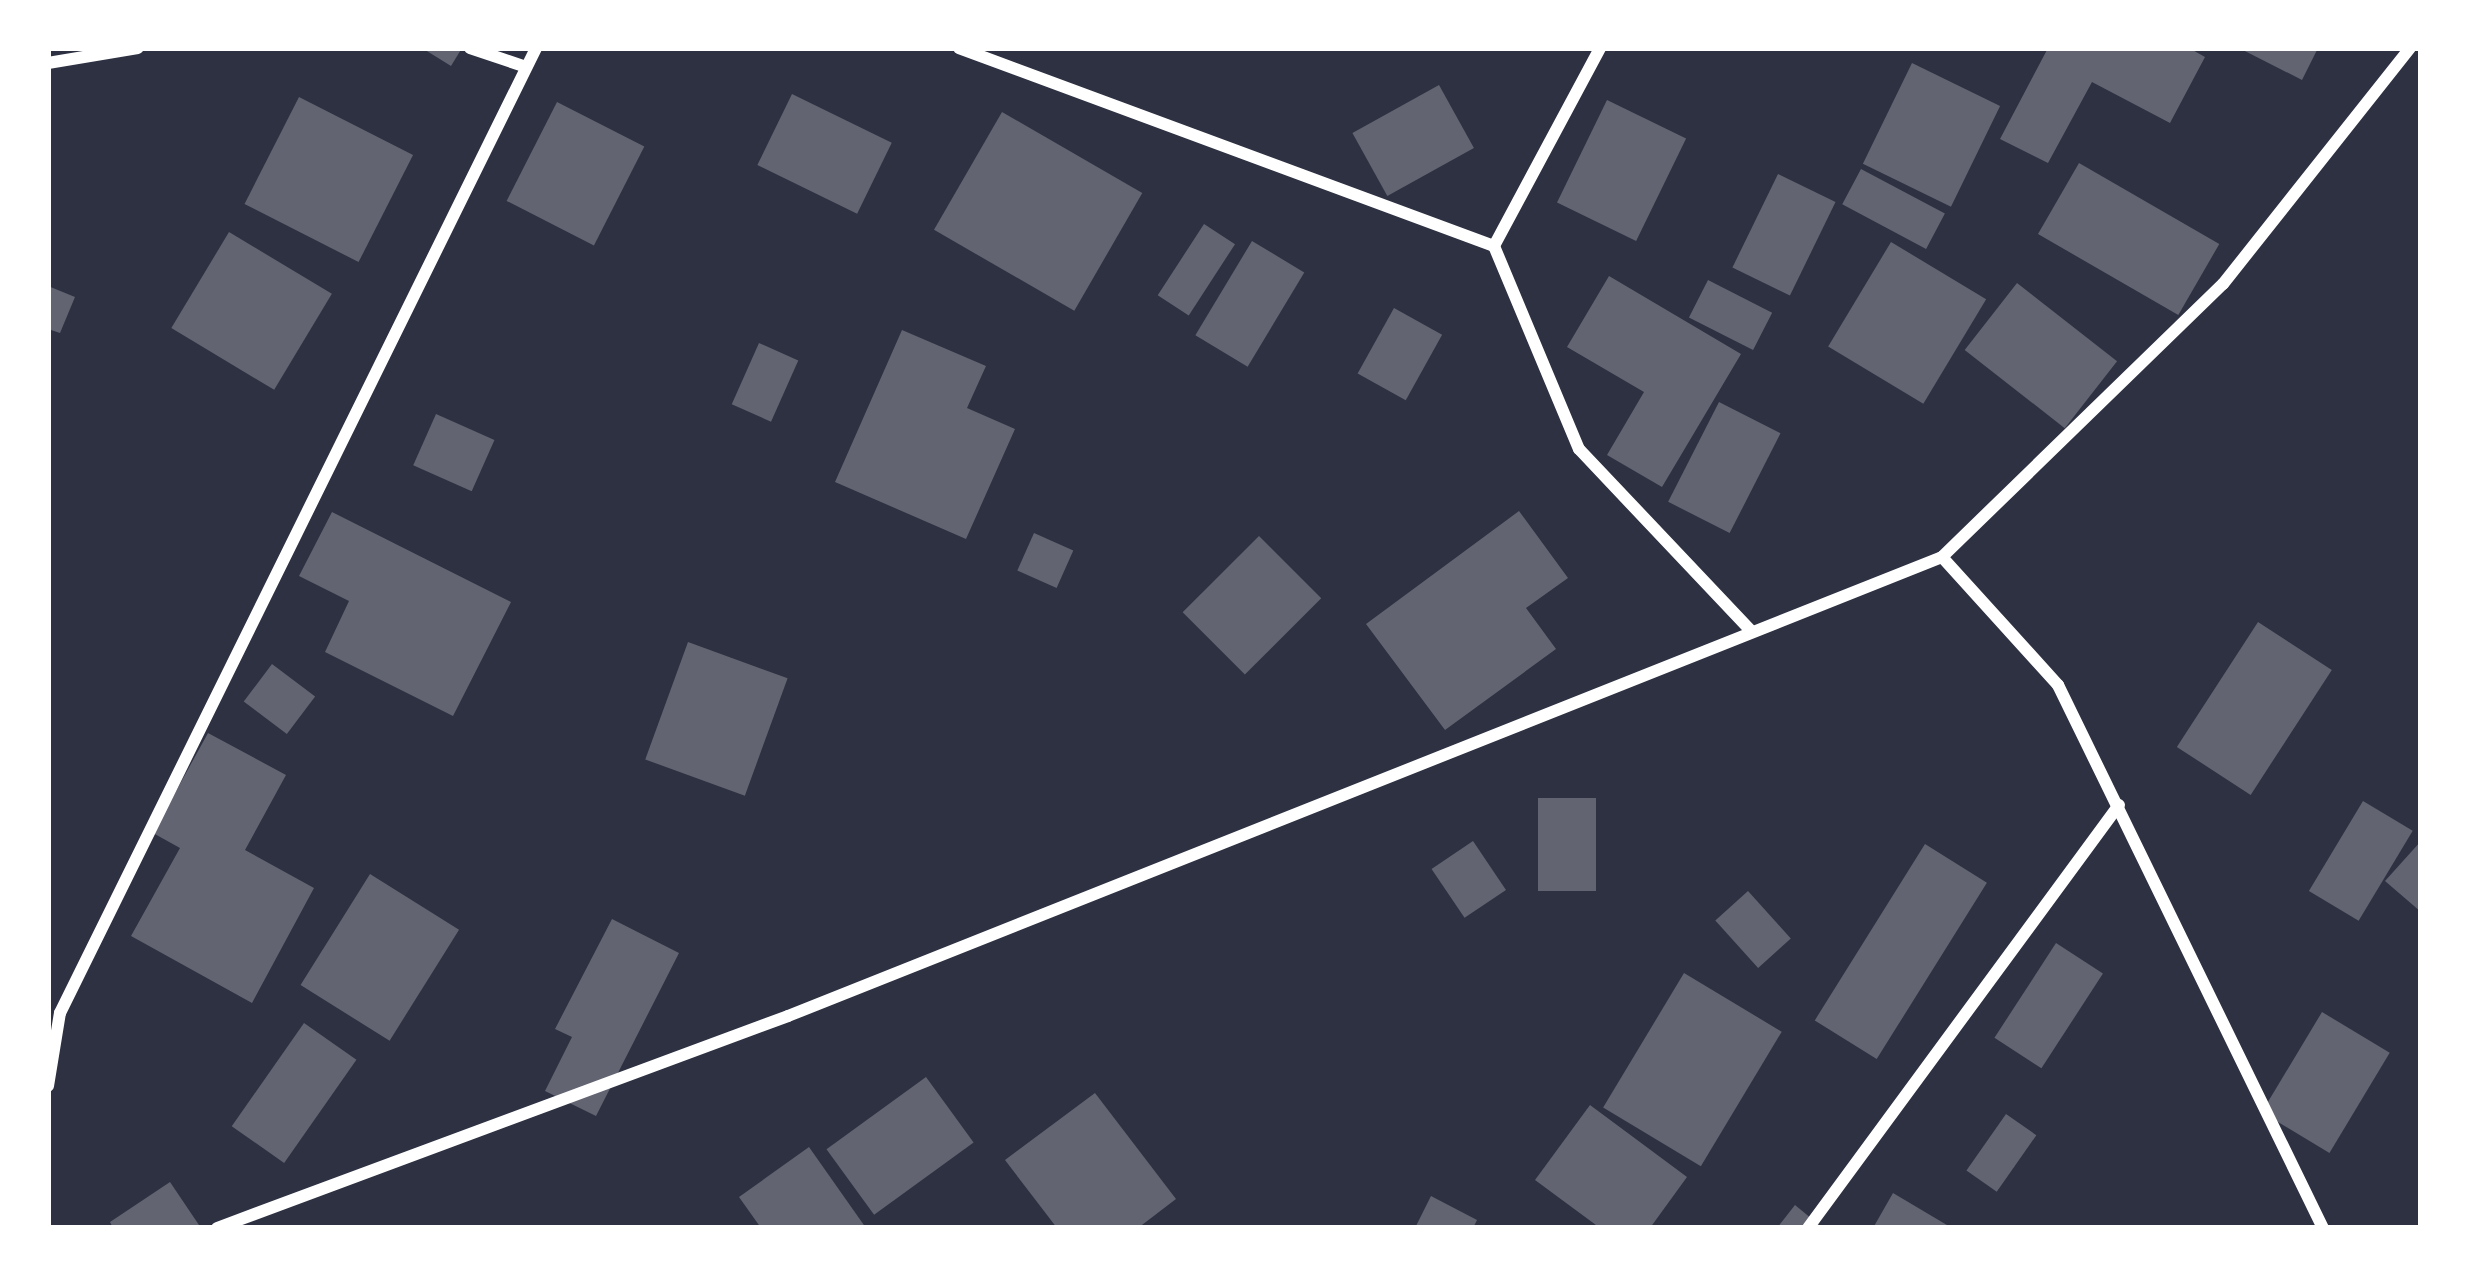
<!DOCTYPE html>
<html>
<head>
<meta charset="utf-8">
<style>
	body { margin:0 }
	#map { position:relative; width:2469px; height:1276px; overflow:hidden; background:#2d3142; font-family:"Varela Round",sans-serif }
	div>[style] { position:absolute }
	[style*='--x'] { left:calc(var(--x)*1px); top:calc(var(--y)*1px); width:calc(var(--w)*1px); rotate:calc(var(--a)*1deg) }
	.building>* { inset:0; background:#626471; transform-origin:0 0 }
	.minor>* { height:12px; margin:-6px; padding:0 6px; transform-origin:6px; border-radius:6px; background:#fff }
	span { translate:-50% -50%; white-space:nowrap; text-align:center; line-height:1.15; -webkit-text-stroke:12px #fff; paint-order:stroke }
	.frame { position:absolute; inset:0; border:51px solid #fff; pointer-events:none }
</style>
</head>
<body>
<div id="map">
	<div class="building">
		<i style="clip-path:polygon(422px 48px,462px 48px,451px 66px)"></i>
		<i style="clip-path:polygon(2048px 48px,2189px 48px,2205px 57px,2170px 123px,2092px 82px,2048px 163px,2000px 139px)"></i>
		<i style="clip-path:polygon(2239px 48px,2318px 48px,2302px 80px)"></i>
		<i style="left:1912px;top:63px;width:98px;height:112px;rotate:26deg"></i>
		<i style="left:1439px;top:85px;width:72px;height:99px;rotate:61deg"></i>
		<i style="left:792px;top:94px;width:111px;height:79px;rotate:26deg"></i>
		<i style="left:299px;top:97px;width:128px;height:120px;rotate:27deg"></i>
		<i style="left:1607px;top:100px;width:88px;height:114px;rotate:26deg"></i>
		<i style="left:557px;top:102px;width:98px;height:111px;rotate:27deg"></i>
		<i style="left:1002px;top:112px;width:162px;height:136px;rotate:30deg"></i>
		<i style="left:2079px;top:163px;width:162px;height:82px;rotate:30deg"></i>
		<i style="left:1861px;top:169px;width:95px;height:40px;rotate:28deg"></i>
		<i style="left:1778px;top:174px;width:64px;height:104px;rotate:26deg"></i>
		<i style="left:1204px;top:224px;width:37px;height:85px;rotate:33deg"></i>
		<i style="left:229px;top:232px;width:120px;height:112px;rotate:31deg"></i>
		<i style="left:1252px;top:241px;width:61px;height:110px;rotate:31deg"></i>
		<i style="left:1891px;top:242px;width:111px;height:122px;rotate:31deg"></i>
		<i style="clip-path:polygon(1609px 276px,1741px 354px,1662px 487px,1607px 455px,1644px 392px,1567px 347px)"></i>
		<i style="left:1708px;top:280px;width:72px;height:42px;rotate:27deg"></i>
		<i style="left:2017px;top:283px;width:127px;height:85px;rotate:38deg"></i>
		<i style="clip-path:polygon(48px 286px,75px 297px,60px 333px,48px 329px)"></i>
		<i style="left:1394px;top:308px;width:55px;height:75px;rotate:29deg"></i>
		<i style="clip-path:polygon(902px 330px,986px 366px,967px 408px,1015px 429px,966px 539px,835px 482px)"></i>
		<i style="left:759px;top:343px;width:43px;height:67px;rotate:24deg"></i>
		<i style="left:1719px;top:402px;width:69px;height:112px;rotate:27deg"></i>
		<i style="left:436px;top:414px;width:64px;height:56px;rotate:24deg"></i>
		<i style="clip-path:polygon(1519px 511px,1568px 578px,1526px 608px,1556px 649px,1445px 730px,1366px 624px)"></i>
		<i style="clip-path:polygon(332px 512px,511px 602px,453px 716px,325px 652px,349px 601px,299px 576px)"></i>
		<i style="left:1034px;top:533px;width:43px;height:41px;rotate:24deg"></i>
		<i style="left:1259px;top:536px;width:88px;height:108px;rotate:45deg"></i>
		<i style="left:2258px;top:622px;width:88px;height:149px;rotate:33deg"></i>
		<i style="left:688px;top:642px;width:106px;height:125px;rotate:20deg"></i>
		<i style="left:272px;top:664px;width:54px;height:47px;rotate:37deg"></i>
		<i style="clip-path:polygon(208px 733px,286px 775px,245px 850px,314px 888px,252px 1003px,131px 936px,180px 848px,153px 833px)"></i>
		<i style="left:1538px;top:798px;width:58px;height:93px"></i>
		<i style="left:2363px;top:801px;width:58px;height:105px;rotate:31deg"></i>
		<i style="left:1473px;top:841px;width:59px;height:50px;rotate:56deg"></i>
		<i style="clip-path:polygon(2421px 841px,2421px 912px,2385px 881px)"></i>
		<i style="left:1925px;top:844px;width:73px;height:208px;rotate:32deg"></i>
		<i style="left:370px;top:874px;width:105px;height:131px;rotate:32deg"></i>
		<i style="left:1748px;top:891px;width:64px;height:44px;rotate:48deg"></i>
		<i style="clip-path:polygon(612px 919px,679px 953px,596px 1116px,545px 1091px,572px 1037px,555px 1029px)"></i>
		<i style="left:2056px;top:943px;width:56px;height:113px;rotate:33deg"></i>
		<i style="left:1684px;top:973px;width:114px;height:157px;rotate:31deg"></i>
		<i style="left:2322px;top:1012px;width:79px;height:117px;rotate:31deg"></i>
		<i style="left:304px;top:1023px;width:64px;height:126px;rotate:35deg"></i>
		<i style="left:926px;top:1077px;width:81px;height:123px;rotate:54deg"></i>
		<i style="clip-path:polygon(1095px 1093px,1176px 1199px,1138px 1228px,1057px 1228px,1005px 1160px)"></i>
		<i style="clip-path:polygon(1590px 1105px,1687px 1177px,1650px 1228px,1600px 1228px,1535px 1180px)"></i>
		<i style="left:2006px;top:1114px;width:37px;height:69px;rotate:35deg"></i>
		<i style="clip-path:polygon(809px 1147px,866px 1228px,761px 1228px,739px 1197px)"></i>
		<i style="clip-path:polygon(170px 1182px,201px 1228px,113px 1228px,110px 1222px)"></i>
		<i style="clip-path:polygon(1893px 1193px,1952px 1228px,1873px 1228px)"></i>
		<i style="clip-path:polygon(1431px 1196px,1477px 1220px,1473px 1228px,1415px 1228px)"></i>
		<i style="clip-path:polygon(1795px 1205px,1823px 1228px,1777px 1228px)"></i>
	</div>
	<div class="minor">
		<i style="--x:470;--y:48;--w:59;--a:18.7"></i>
		<i style="--x:959;--y:48;--w:570;--a:20.31"></i>
		<i style="--x:1494;--y:246;--w:220;--a:67.3"></i>
		<i style="--x:1579;--y:449;--w:249;--a:46.6"></i>
		<i style="--x:48;--y:63;--w:91;--a:-9.5"></i>
		<i style="--x:1494;--y:246;--w:225;--a:-61.8"></i>
		<i style="--x:1942;--y:557;--w:173;--a:47.8"></i>
		<i style="--x:2058;--y:685;--w:604;--a:63.99"></i>
		<i style="--x:48;--y:1086;--w:74;--a:-80.7"></i>
		<i style="--x:60;--y:1013;--w:1076;--a:-63.74"></i>
		<i style="--x:217;--y:1228;--w:609;--a:-20.37"></i>
		<i style="--x:788;--y:1016;--w:1242;--a:-21.69"></i>
		<i style="--x:1942;--y:557;--w:392;--a:-44.2"></i>
		<i style="--x:2223;--y:284;--w:301;--a:-51.6"></i>
		<i style="--x:1808;--y:1228;--w:525;--a:-53.68"></i>
	</div>
	<div class="frame"></div>
</div>
</body>
</html>
